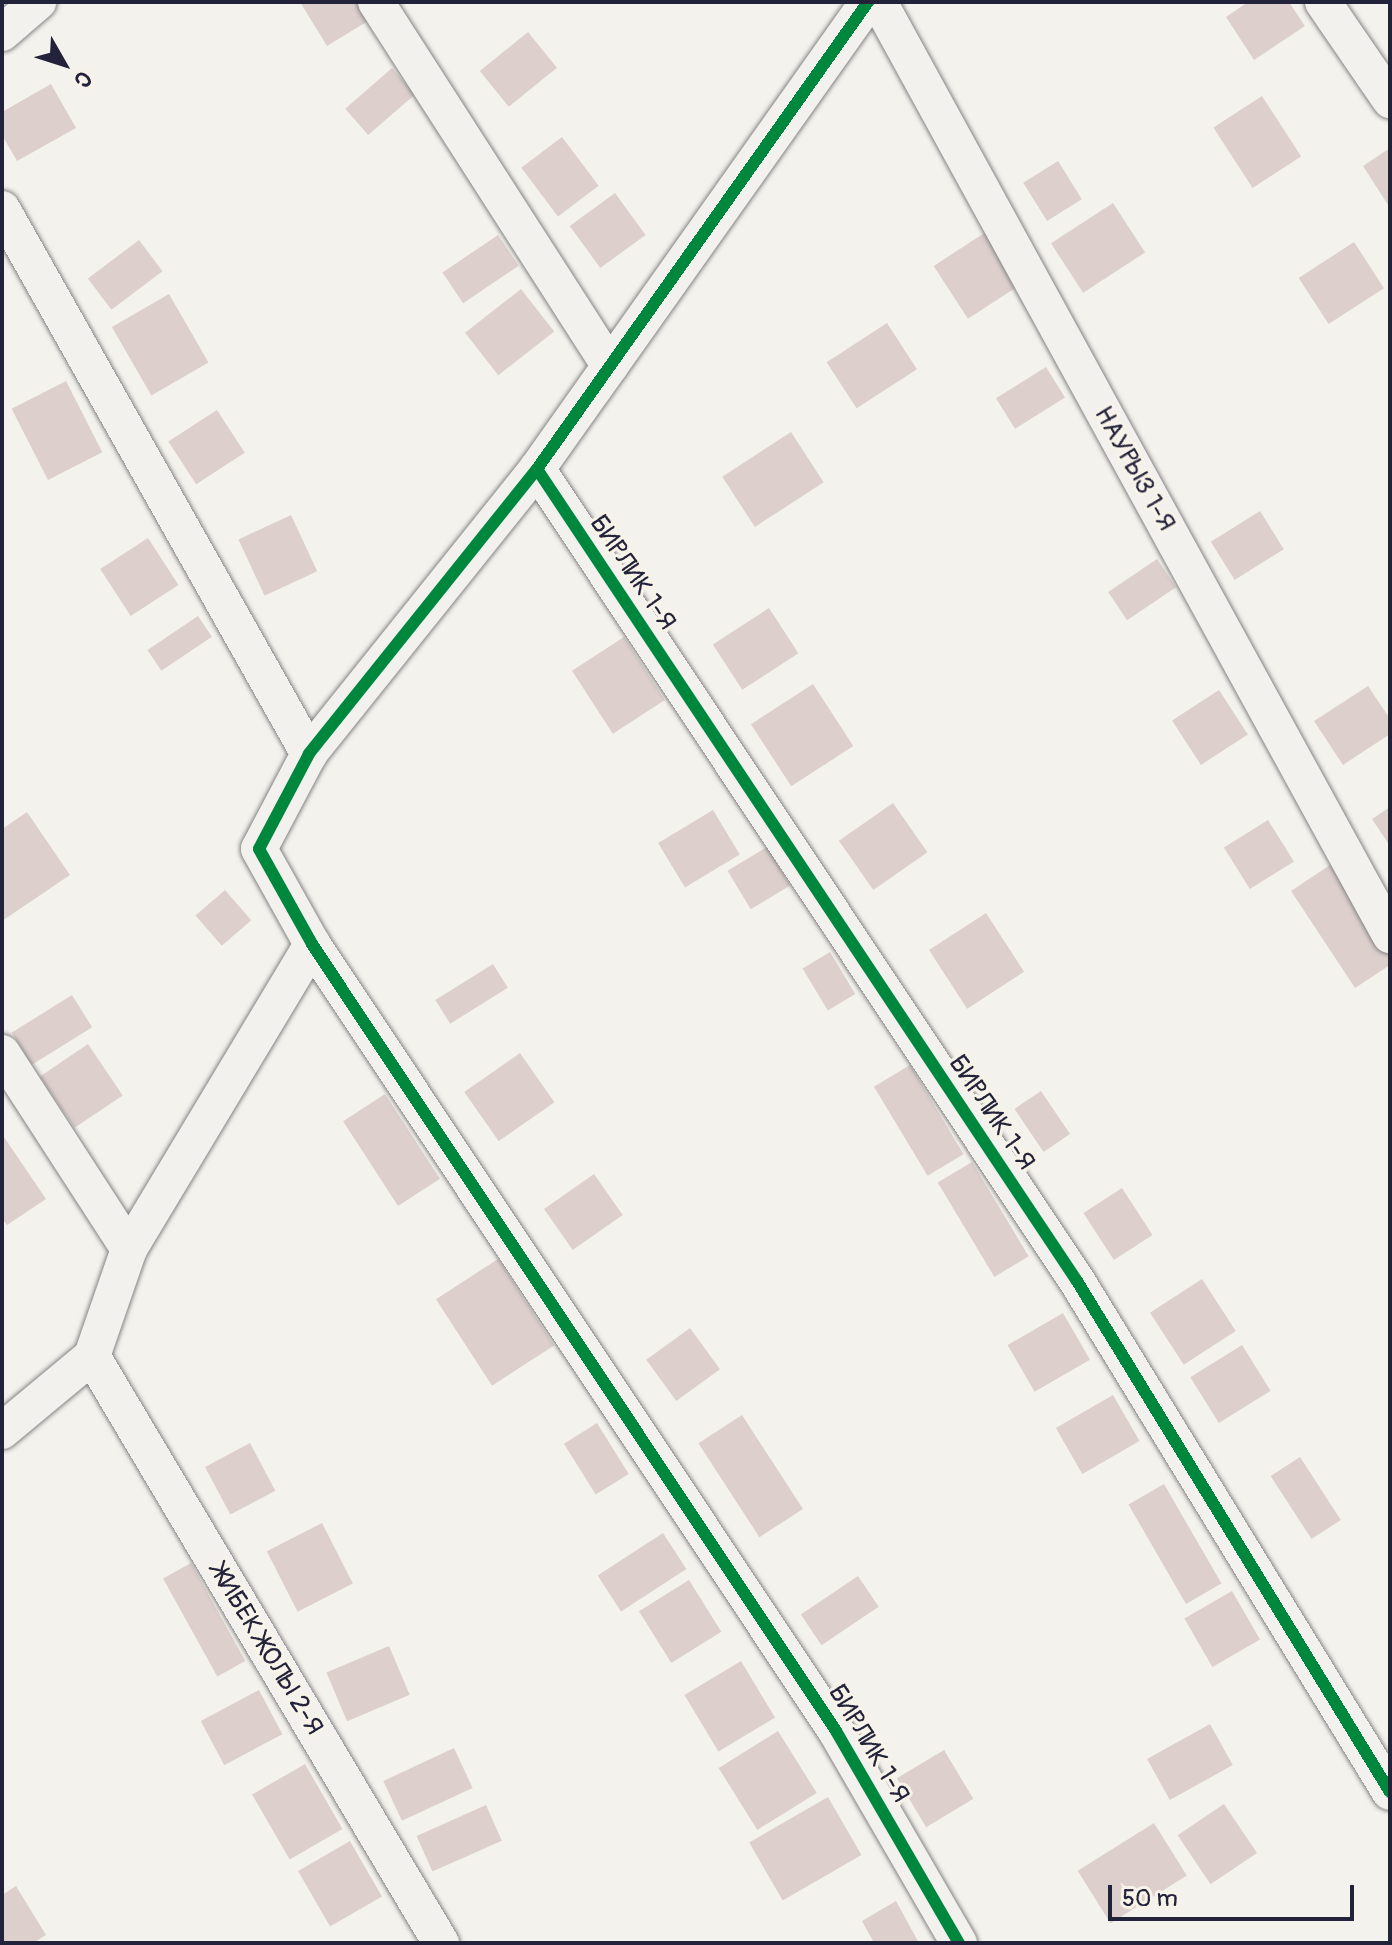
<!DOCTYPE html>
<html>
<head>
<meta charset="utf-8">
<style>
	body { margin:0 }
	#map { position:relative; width:1392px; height:1945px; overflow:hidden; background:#f4f2ec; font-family:Pangolin,sans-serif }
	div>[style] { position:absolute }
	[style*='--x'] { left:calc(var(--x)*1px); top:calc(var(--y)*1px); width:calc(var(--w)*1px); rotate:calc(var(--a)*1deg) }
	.building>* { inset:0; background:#ddd0cc; transform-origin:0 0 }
	.roads { filter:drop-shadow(0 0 2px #858486) drop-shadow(0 0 2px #858486) }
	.street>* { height:36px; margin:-18px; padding:0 18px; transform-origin:18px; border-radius:18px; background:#f2f1ed }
	.cycleway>* { height:12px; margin:-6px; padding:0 6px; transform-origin:6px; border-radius:6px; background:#00873e }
	span { translate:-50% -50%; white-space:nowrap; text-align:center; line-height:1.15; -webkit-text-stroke:6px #f7f3e8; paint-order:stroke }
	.street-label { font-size:26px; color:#22223b }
	.frame { position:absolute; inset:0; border:4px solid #22223b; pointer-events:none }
	.north { position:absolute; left:24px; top:24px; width:80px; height:80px; -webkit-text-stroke:6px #f7f3e8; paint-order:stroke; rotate:129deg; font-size:22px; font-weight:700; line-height:32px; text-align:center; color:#22223b }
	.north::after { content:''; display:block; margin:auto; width:28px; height:36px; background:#22223b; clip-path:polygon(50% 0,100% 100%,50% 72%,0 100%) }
	.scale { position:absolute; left:1108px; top:1885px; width:246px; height:36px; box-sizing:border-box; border:4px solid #22223b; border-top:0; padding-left:10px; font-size:24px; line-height:28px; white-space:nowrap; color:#22223b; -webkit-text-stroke:6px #f7f3e8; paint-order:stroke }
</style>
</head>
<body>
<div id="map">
	<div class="building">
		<i style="clip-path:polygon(300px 2px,357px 2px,368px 21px,327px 46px)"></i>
		<i style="clip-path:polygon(1248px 2px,1289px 2px,1305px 26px,1254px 60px,1226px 17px)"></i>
		<i style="left:528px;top:32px;width:46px;height:62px;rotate:51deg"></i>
		<i style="left:392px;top:68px;width:35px;height:62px;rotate:49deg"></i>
		<i style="clip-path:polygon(51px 84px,76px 128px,17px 161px,2px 135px,2px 112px)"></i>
		<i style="left:1262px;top:96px;width:72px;height:58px;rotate:57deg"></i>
		<i style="left:562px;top:137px;width:61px;height:51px;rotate:53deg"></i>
		<i style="clip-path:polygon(1390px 148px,1390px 208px,1363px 166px)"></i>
		<i style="left:1058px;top:161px;width:45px;height:41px;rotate:58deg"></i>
		<i style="left:615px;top:193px;width:52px;height:56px;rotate:54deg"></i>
		<i style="left:1113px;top:203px;width:59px;height:74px;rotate:57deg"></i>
		<i style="left:989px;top:230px;width:63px;height:66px;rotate:57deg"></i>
		<i style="left:498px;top:235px;width:37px;height:67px;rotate:56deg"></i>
		<i style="left:139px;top:240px;width:39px;height:64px;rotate:53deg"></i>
		<i style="left:1354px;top:242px;width:55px;height:66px;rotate:57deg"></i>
		<i style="left:521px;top:289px;width:54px;height:71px;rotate:52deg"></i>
		<i style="left:169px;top:294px;width:79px;height:66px;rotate:60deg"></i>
		<i style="left:887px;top:323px;width:55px;height:72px;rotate:57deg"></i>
		<i style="left:1046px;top:367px;width:36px;height:59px;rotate:58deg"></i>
		<i style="left:66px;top:381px;width:80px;height:61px;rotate:63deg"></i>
		<i style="left:217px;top:410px;width:51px;height:58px;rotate:57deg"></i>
		<i style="left:791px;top:432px;width:60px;height:82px;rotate:57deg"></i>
		<i style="left:1260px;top:511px;width:45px;height:58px;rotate:58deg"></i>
		<i style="left:291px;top:515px;width:62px;height:58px;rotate:65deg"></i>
		<i style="left:148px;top:538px;width:56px;height:57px;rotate:57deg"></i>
		<i style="left:1157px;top:559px;width:34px;height:59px;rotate:56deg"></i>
		<i style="left:769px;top:608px;width:54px;height:67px;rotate:57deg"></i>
		<i style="left:198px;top:616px;width:25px;height:61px;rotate:56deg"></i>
		<i style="left:624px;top:637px;width:75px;height:62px;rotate:57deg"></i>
		<i style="left:813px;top:684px;width:74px;height:74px;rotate:57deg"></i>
		<i style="clip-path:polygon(1368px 686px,1390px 719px,1390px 734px,1343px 765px,1314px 721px)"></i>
		<i style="left:1219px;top:690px;width:53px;height:56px;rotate:57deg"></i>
		<i style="left:893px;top:803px;width:60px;height:66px;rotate:55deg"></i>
		<i style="clip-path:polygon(1390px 807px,1390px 846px,1372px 819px)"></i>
		<i style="left:713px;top:810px;width:52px;height:64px;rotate:59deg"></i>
		<i style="clip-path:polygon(27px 812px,70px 875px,2px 921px,2px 829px)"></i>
		<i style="left:1268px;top:820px;width:49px;height:52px;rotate:58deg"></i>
		<i style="left:767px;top:847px;width:45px;height:46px;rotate:59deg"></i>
		<i style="clip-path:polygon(1330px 865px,1390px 957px,1390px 965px,1355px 988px,1291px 891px)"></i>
		<i style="left:225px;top:890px;width:40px;height:39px;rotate:49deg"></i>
		<i style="left:986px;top:913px;width:70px;height:68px;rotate:57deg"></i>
		<i style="left:830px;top:952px;width:49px;height:32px;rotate:59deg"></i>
		<i style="left:493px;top:964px;width:28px;height:68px;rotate:58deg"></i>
		<i style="left:72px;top:995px;width:38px;height:71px;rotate:58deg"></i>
		<i style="left:88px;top:1044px;width:62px;height:58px;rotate:56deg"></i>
		<i style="left:520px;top:1053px;width:60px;height:68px;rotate:55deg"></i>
		<i style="left:910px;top:1065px;width:104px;height:42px;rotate:59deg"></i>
		<i style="left:1041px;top:1091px;width:52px;height:32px;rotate:56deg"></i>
		<i style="left:385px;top:1094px;width:101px;height:50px;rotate:57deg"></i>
		<i style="clip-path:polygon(2px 1134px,46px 1199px,7px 1225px,2px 1219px)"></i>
		<i style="left:972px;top:1162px;width:110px;height:40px;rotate:59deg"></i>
		<i style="left:594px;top:1174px;width:50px;height:61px;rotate:55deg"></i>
		<i style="left:1122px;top:1188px;width:56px;height:46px;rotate:57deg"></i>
		<i style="left:498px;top:1259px;width:103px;height:74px;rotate:57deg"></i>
		<i style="left:1202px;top:1279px;width:62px;height:62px;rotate:57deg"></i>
		<i style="left:1063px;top:1313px;width:54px;height:64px;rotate:60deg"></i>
		<i style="left:690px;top:1328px;width:51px;height:54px;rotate:54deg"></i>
		<i style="left:1242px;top:1345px;width:54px;height:61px;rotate:58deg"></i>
		<i style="left:1113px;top:1395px;width:53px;height:66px;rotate:60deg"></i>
		<i style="left:742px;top:1415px;width:112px;height:52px;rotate:57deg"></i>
		<i style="left:597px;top:1423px;width:60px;height:39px;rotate:58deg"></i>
		<i style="left:250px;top:1443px;width:54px;height:51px;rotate:62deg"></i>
		<i style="left:1300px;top:1457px;width:75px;height:35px;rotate:57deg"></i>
		<i style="left:1164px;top:1484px;width:115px;height:41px;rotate:60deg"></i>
		<i style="left:322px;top:1523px;width:68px;height:62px;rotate:63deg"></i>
		<i style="left:663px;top:1533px;width:43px;height:78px;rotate:57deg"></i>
		<i style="left:191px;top:1563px;width:112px;height:32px;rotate:61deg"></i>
		<i style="left:858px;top:1576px;width:37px;height:69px;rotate:56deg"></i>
		<i style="left:689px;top:1580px;width:61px;height:59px;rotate:58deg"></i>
		<i style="left:1232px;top:1591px;width:56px;height:55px;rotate:60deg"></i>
		<i style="left:389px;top:1646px;width:53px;height:68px;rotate:67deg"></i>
		<i style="left:741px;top:1661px;width:66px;height:66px;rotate:59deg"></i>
		<i style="left:259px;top:1690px;width:50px;height:66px;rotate:62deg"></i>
		<i style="left:1210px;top:1724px;width:47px;height:72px;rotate:61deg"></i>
		<i style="left:778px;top:1731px;width:73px;height:70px;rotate:58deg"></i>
		<i style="left:454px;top:1748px;width:44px;height:78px;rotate:65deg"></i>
		<i style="left:944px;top:1750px;width:57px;height:55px;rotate:59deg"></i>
		<i style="left:305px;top:1764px;width:75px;height:61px;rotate:60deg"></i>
		<i style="left:828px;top:1797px;width:67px;height:91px;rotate:60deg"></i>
		<i style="left:1224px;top:1804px;width:59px;height:56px;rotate:56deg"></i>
		<i style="left:486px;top:1805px;width:39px;height:76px;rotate:66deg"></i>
		<i style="left:1154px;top:1823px;width:62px;height:90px;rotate:58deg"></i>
		<i style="left:350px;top:1841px;width:64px;height:60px;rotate:60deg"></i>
		<i style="clip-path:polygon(16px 1886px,46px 1935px,33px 1943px,2px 1943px,2px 1895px)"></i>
		<i style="clip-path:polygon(896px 1901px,919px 1943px,874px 1943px,862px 1921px)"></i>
	</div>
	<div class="roads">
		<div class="street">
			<i style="--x:376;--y:2;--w:433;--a:57.3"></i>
			<i style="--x:868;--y:2;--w:572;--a:125.33"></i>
			<i style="--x:537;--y:469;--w:365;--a:128.7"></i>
			<i style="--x:309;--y:754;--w:107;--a:117.8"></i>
			<i style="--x:259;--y:849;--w:109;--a:60.8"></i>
			<i style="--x:312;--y:944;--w:945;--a:56.34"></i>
			<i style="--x:836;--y:1731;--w:245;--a:59.9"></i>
			<i style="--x:879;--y:2;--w:1064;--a:61.29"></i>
			<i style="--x:1323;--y:2;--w:119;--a:55.6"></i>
			<i style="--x:2;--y:33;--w:48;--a:-40.7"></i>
			<i style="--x:2;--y:209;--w:626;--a:60.61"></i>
			<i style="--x:537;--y:469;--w:975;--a:56.38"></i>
			<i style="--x:1077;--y:1281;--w:599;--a:58.51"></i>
			<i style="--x:2;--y:1053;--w:234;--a:57.1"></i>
			<i style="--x:92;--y:1356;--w:683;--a:59.27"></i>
			<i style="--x:2;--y:1431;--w:117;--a:-39.8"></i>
			<i style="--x:92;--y:1356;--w:113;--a:-70.9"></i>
			<i style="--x:129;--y:1249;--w:356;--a:-59"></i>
		</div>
	</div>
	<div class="cycleway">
		<i style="--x:868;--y:2;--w:572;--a:125.33"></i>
		<i style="--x:537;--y:469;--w:365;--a:128.7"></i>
		<i style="--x:309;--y:754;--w:107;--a:117.8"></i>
		<i style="--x:259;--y:849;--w:109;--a:60.8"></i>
		<i style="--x:312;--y:944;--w:945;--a:56.34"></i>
		<i style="--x:836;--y:1731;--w:245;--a:59.9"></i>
		<i style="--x:537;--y:469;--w:975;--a:56.38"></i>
		<i style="--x:1077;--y:1281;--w:599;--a:58.51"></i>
	</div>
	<div class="street-label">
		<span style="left:1134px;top:469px;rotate:61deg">НАУРЫЗ 1-Я</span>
		<span style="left:632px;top:573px;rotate:56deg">БИРЛИК 1-Я</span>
		<span style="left:991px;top:1113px;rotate:56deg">БИРЛИК 1-Я</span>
		<span style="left:266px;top:1650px;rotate:59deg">ЖИБЕК ЖОЛЫ 2-Я</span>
		<span style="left:868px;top:1744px;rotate:59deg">БИРЛИК 1-Я</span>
	</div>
	<div class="frame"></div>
	<div class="north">С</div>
	<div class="scale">50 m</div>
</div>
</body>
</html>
